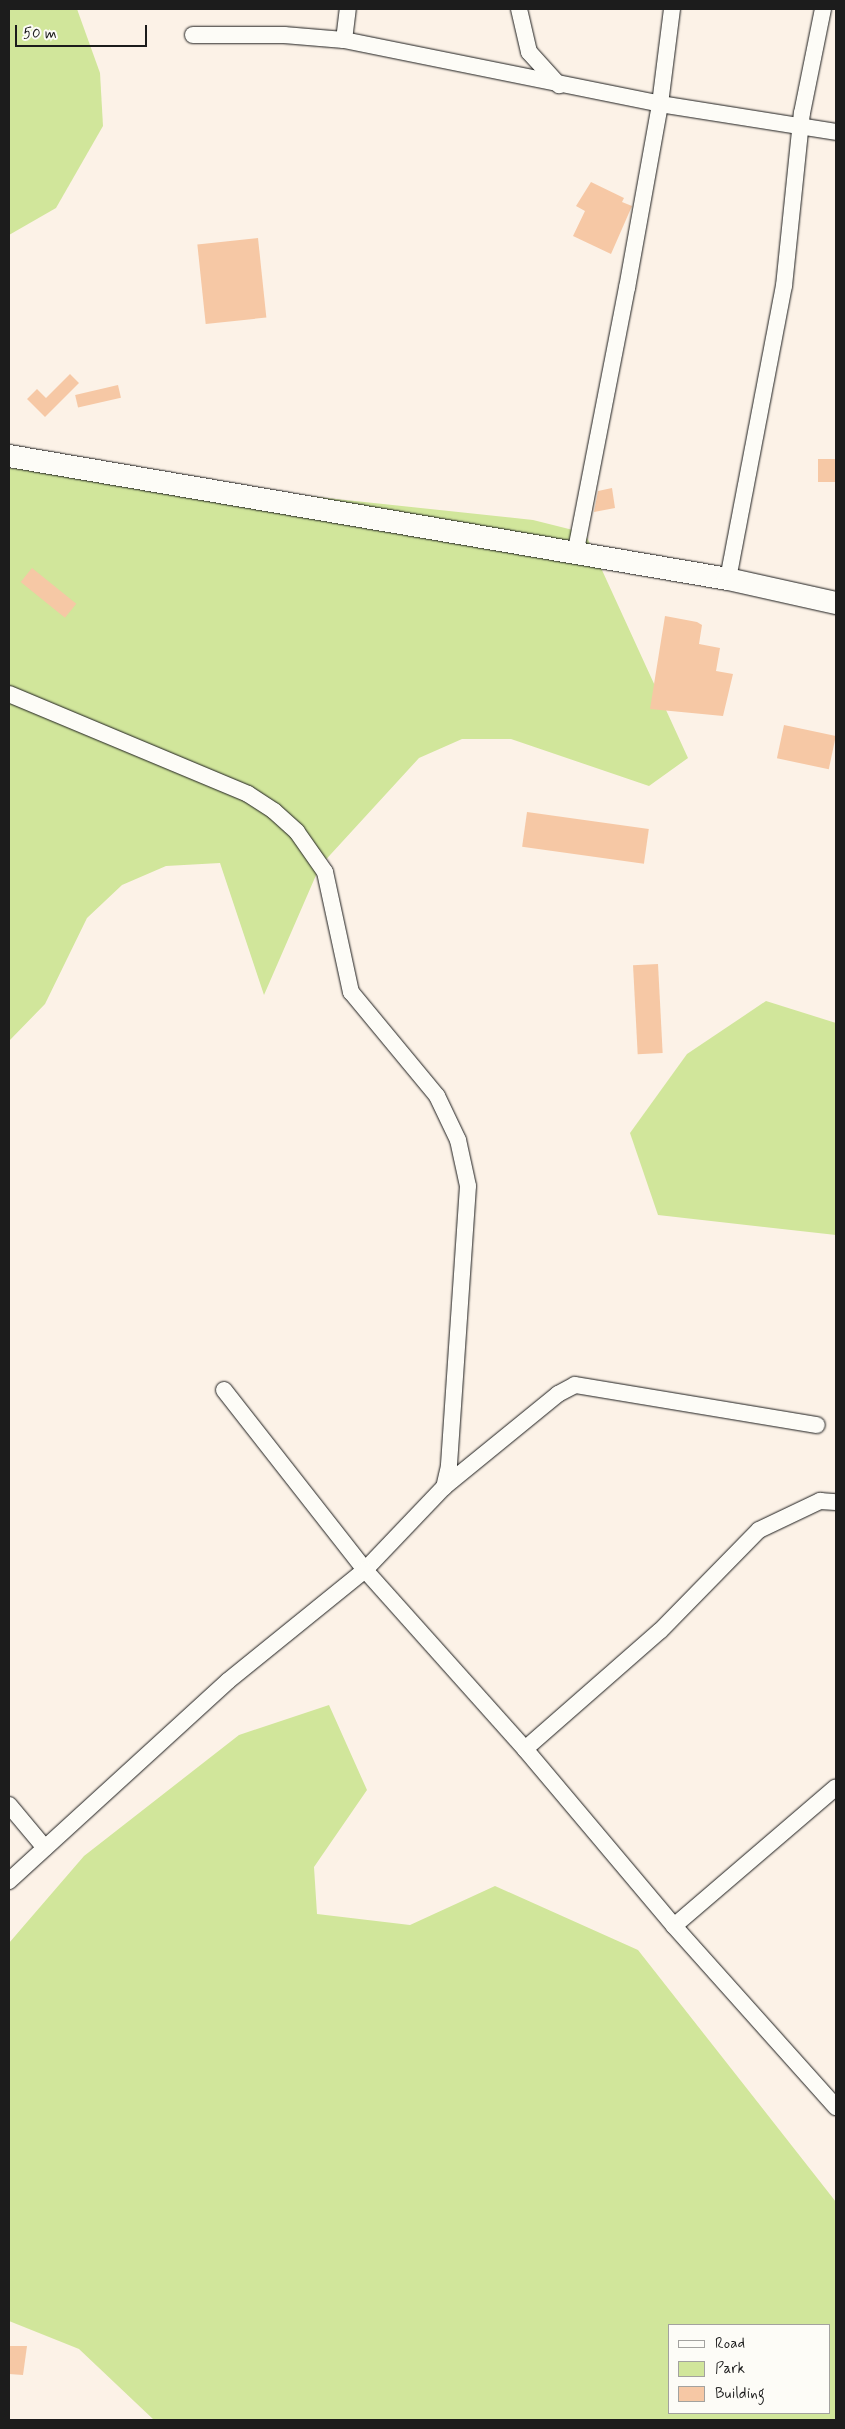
<!DOCTYPE html>
<html>
<head>
<meta charset="utf-8">
<style>
	body { margin:0 }
	#map { position:relative; width:845px; height:2429px; overflow:hidden; background:#fcf2e7; font-family:Mynerve,sans-serif }
	div>[style] { position:absolute }
	[style*='--x'] { left:calc(var(--x)*1px); top:calc(var(--y)*1px); width:calc(var(--w)*1px); rotate:calc(var(--a)*1deg) }
	.green>* { inset:0; background:#d1e69b }
	.building>* { inset:0; background:#f6c8a5; transform-origin:0 0 }
	.roads { filter:drop-shadow(0 0 1px #1c1c1c) drop-shadow(0 0 1px #1c1c1c) }
	.minor>* { height:16px; margin:-8px; padding:0 8px; transform-origin:8px; border-radius:8px; background:#fdfcf7 }
	.secondary>* { height:22px; margin:-11px; padding:0 11px; transform-origin:11px; border-radius:11px; background:#fdfcf7 }
	span { translate:-50% -50%; white-space:nowrap; text-align:center; line-height:1.15; -webkit-text-stroke:4.5px #fdfcf7; paint-order:stroke }
	.frame { position:absolute; inset:0; border:10px solid #1c1c1c; pointer-events:none }
	.legend { position:absolute; left:668px; top:2324px; width:162px; height:90px; box-sizing:border-box; background:#fdfcf7; border:1px solid #a3a29f; margin:0; padding:6px 9px; list-style:none; font-size:15px; color:#1c1c1c }
	.legend li { display:flex; align-items:center; gap:10px; height:25px }
	.legend b { width:25px; border:1px solid #a3a29f }
	.scale { position:absolute; left:15px; top:25px; width:132px; height:22px; box-sizing:border-box; border:2px solid #1c1c1c; border-top:0; padding-left:6px; font-size:15px; line-height:18px; white-space:nowrap; color:#1c1c1c; -webkit-text-stroke:4px #fdfcf7; paint-order:stroke }
</style>
</head>
<body>
<div id="map">
	<div class="green">
		<i style="clip-path:polygon(9px 9px,77px 9px,100px 73px,103px 126px,56px 208px,9px 235px)"></i>
		<i style="clip-path:polygon(9px 468px,140px 478px,533px 520px,585px 533px,688px 758px,649px 786px,511px 739px,462px 739px,419px 758px,320px 866px,264px 995px,220px 863px,166px 866px,122px 885px,87px 918px,45px 1004px,9px 1041px)"></i>
		<i style="clip-path:polygon(766px 1001px,836px 1023px,836px 1235px,658px 1215px,630px 1133px,687px 1054px)"></i>
		<i style="clip-path:polygon(evenodd,329px 1705px,367px 1790px,314px 1867px,317px 1914px,410px 1925px,495px 1886px,638px 1950px,836px 2202px,836px 2420px,154px 2420px,79px 2349px,9px 2321px,9px 1943px,84px 1856px,239px 1735px,329px 1705px,669px 2325px,829px 2325px,829px 2413px,669px 2413px,669px 2325px)"></i>
	</div>
	<div class="building">
		<i style="clip-path:polygon(591px 182px,624px 198px,622px 202px,632px 206px,611px 254px,573px 236px,585px 211px,576px 206px)"></i>
		<i style="left:258px;top:238px;width:80px;height:61px;rotate:84deg"></i>
		<i style="clip-path:polygon(70px 374px,79px 383px,45px 417px,27px 399px,37px 389px,46px 398px)"></i>
		<i style="left:118px;top:385px;width:13px;height:44px;rotate:77deg"></i>
		<i style="left:818px;top:459px;width:18px;height:23px"></i>
		<i style="clip-path:polygon(612px 488px,615px 508px,594px 512px,598px 491px)"></i>
		<i style="left:32px;top:568px;width:57px;height:18px;rotate:39deg"></i>
		<i style="clip-path:polygon(665px 616px,697px 622px,702px 625px,699px 644px,720px 648px,716px 671px,733px 674px,723px 716px,650px 709px)"></i>
		<i style="left:784px;top:725px;width:53px;height:34px;rotate:12deg"></i>
		<i style="left:527px;top:812px;width:123px;height:35px;rotate:8deg"></i>
		<i style="left:658px;top:964px;width:89px;height:25px;rotate:87deg"></i>
		<i style="clip-path:polygon(9px 2346px,27px 2346px,23px 2375px,9px 2374px)"></i>
	</div>
	<div class="roads">
		<div class="minor">
			<i style="--x:519;--y:9;--w:44;--a:76.9"></i>
			<i style="--x:529;--y:52;--w:45;--a:47.7"></i>
			<i style="--x:193;--y:35;--w:91;--a:0"></i>
			<i style="--x:284;--y:35;--w:60;--a:4.8"></i>
			<i style="--x:344;--y:40;--w:322;--a:11.4"></i>
			<i style="--x:660;--y:104;--w:178;--a:9"></i>
			<i style="--x:344;--y:40;--w:31;--a:-83"></i>
			<i style="--x:575;--y:555;--w:272;--a:-79"></i>
			<i style="--x:627;--y:288;--w:187;--a:-79.8"></i>
			<i style="--x:660;--y:104;--w:96;--a:-82.8"></i>
			<i style="--x:728;--y:579;--w:298;--a:-79.2"></i>
			<i style="--x:784;--y:286;--w:174;--a:-84.1"></i>
			<i style="--x:802;--y:113;--w:106;--a:-78.6"></i>
			<i style="--x:9;--y:694;--w:259;--a:22.7"></i>
			<i style="--x:248;--y:794;--w:31;--a:33"></i>
			<i style="--x:274;--y:811;--w:31;--a:42"></i>
			<i style="--x:297;--y:832;--w:49;--a:55"></i>
			<i style="--x:325;--y:872;--w:123;--a:77.8"></i>
			<i style="--x:351;--y:992;--w:135;--a:50.4"></i>
			<i style="--x:437;--y:1096;--w:49;--a:64.5"></i>
			<i style="--x:458;--y:1140;--w:47;--a:77.7"></i>
			<i style="--x:468;--y:1186;--w:281;--a:93.9"></i>
			<i style="--x:449;--y:1466;--w:22;--a:103"></i>
			<i style="--x:444;--y:1487;--w:115;--a:133.6"></i>
			<i style="--x:365;--y:1570;--w:176;--a:141"></i>
			<i style="--x:228;--y:1681;--w:297;--a:137.6"></i>
			<i style="--x:224;--y:1390;--w:229;--a:51.9"></i>
			<i style="--x:365;--y:1570;--w:240;--a:48.2"></i>
			<i style="--x:525;--y:1749;--w:231;--a:49.9"></i>
			<i style="--x:674;--y:1926;--w:243;--a:48.2"></i>
			<i style="--x:444;--y:1487;--w:147;--a:-39.2"></i>
			<i style="--x:558;--y:1394;--w:19;--a:-28"></i>
			<i style="--x:575;--y:1385;--w:245;--a:9.4"></i>
			<i style="--x:525;--y:1749;--w:179;--a:-41.2"></i>
			<i style="--x:660;--y:1631;--w:141;--a:-45.6"></i>
			<i style="--x:759;--y:1530;--w:68;--a:-25.4"></i>
			<i style="--x:820;--y:1501;--w:16;--a:4"></i>
			<i style="--x:9;--y:1805;--w:56;--a:50.1"></i>
			<i style="--x:674;--y:1926;--w:213;--a:-40.6"></i>
		</div>
		<div class="secondary">
			<i style="--x:9;--y:456;--w:729;--a:9.71"></i>
			<i style="--x:728;--y:579;--w:111;--a:12.5"></i>
		</div>
	</div>
	<div class="frame"></div>
	<ul class="legend">
	<li><b style="height:6px;background:#fdfcf7"></b>Road</li>
	<li><b style="height:14px;background:#d1e69b"></b>Park</li>
	<li><b style="height:14px;background:#f6c8a5"></b>Building</li>
	</ul>
	<div class="scale">50 m</div>
</div>
</body>
</html>
